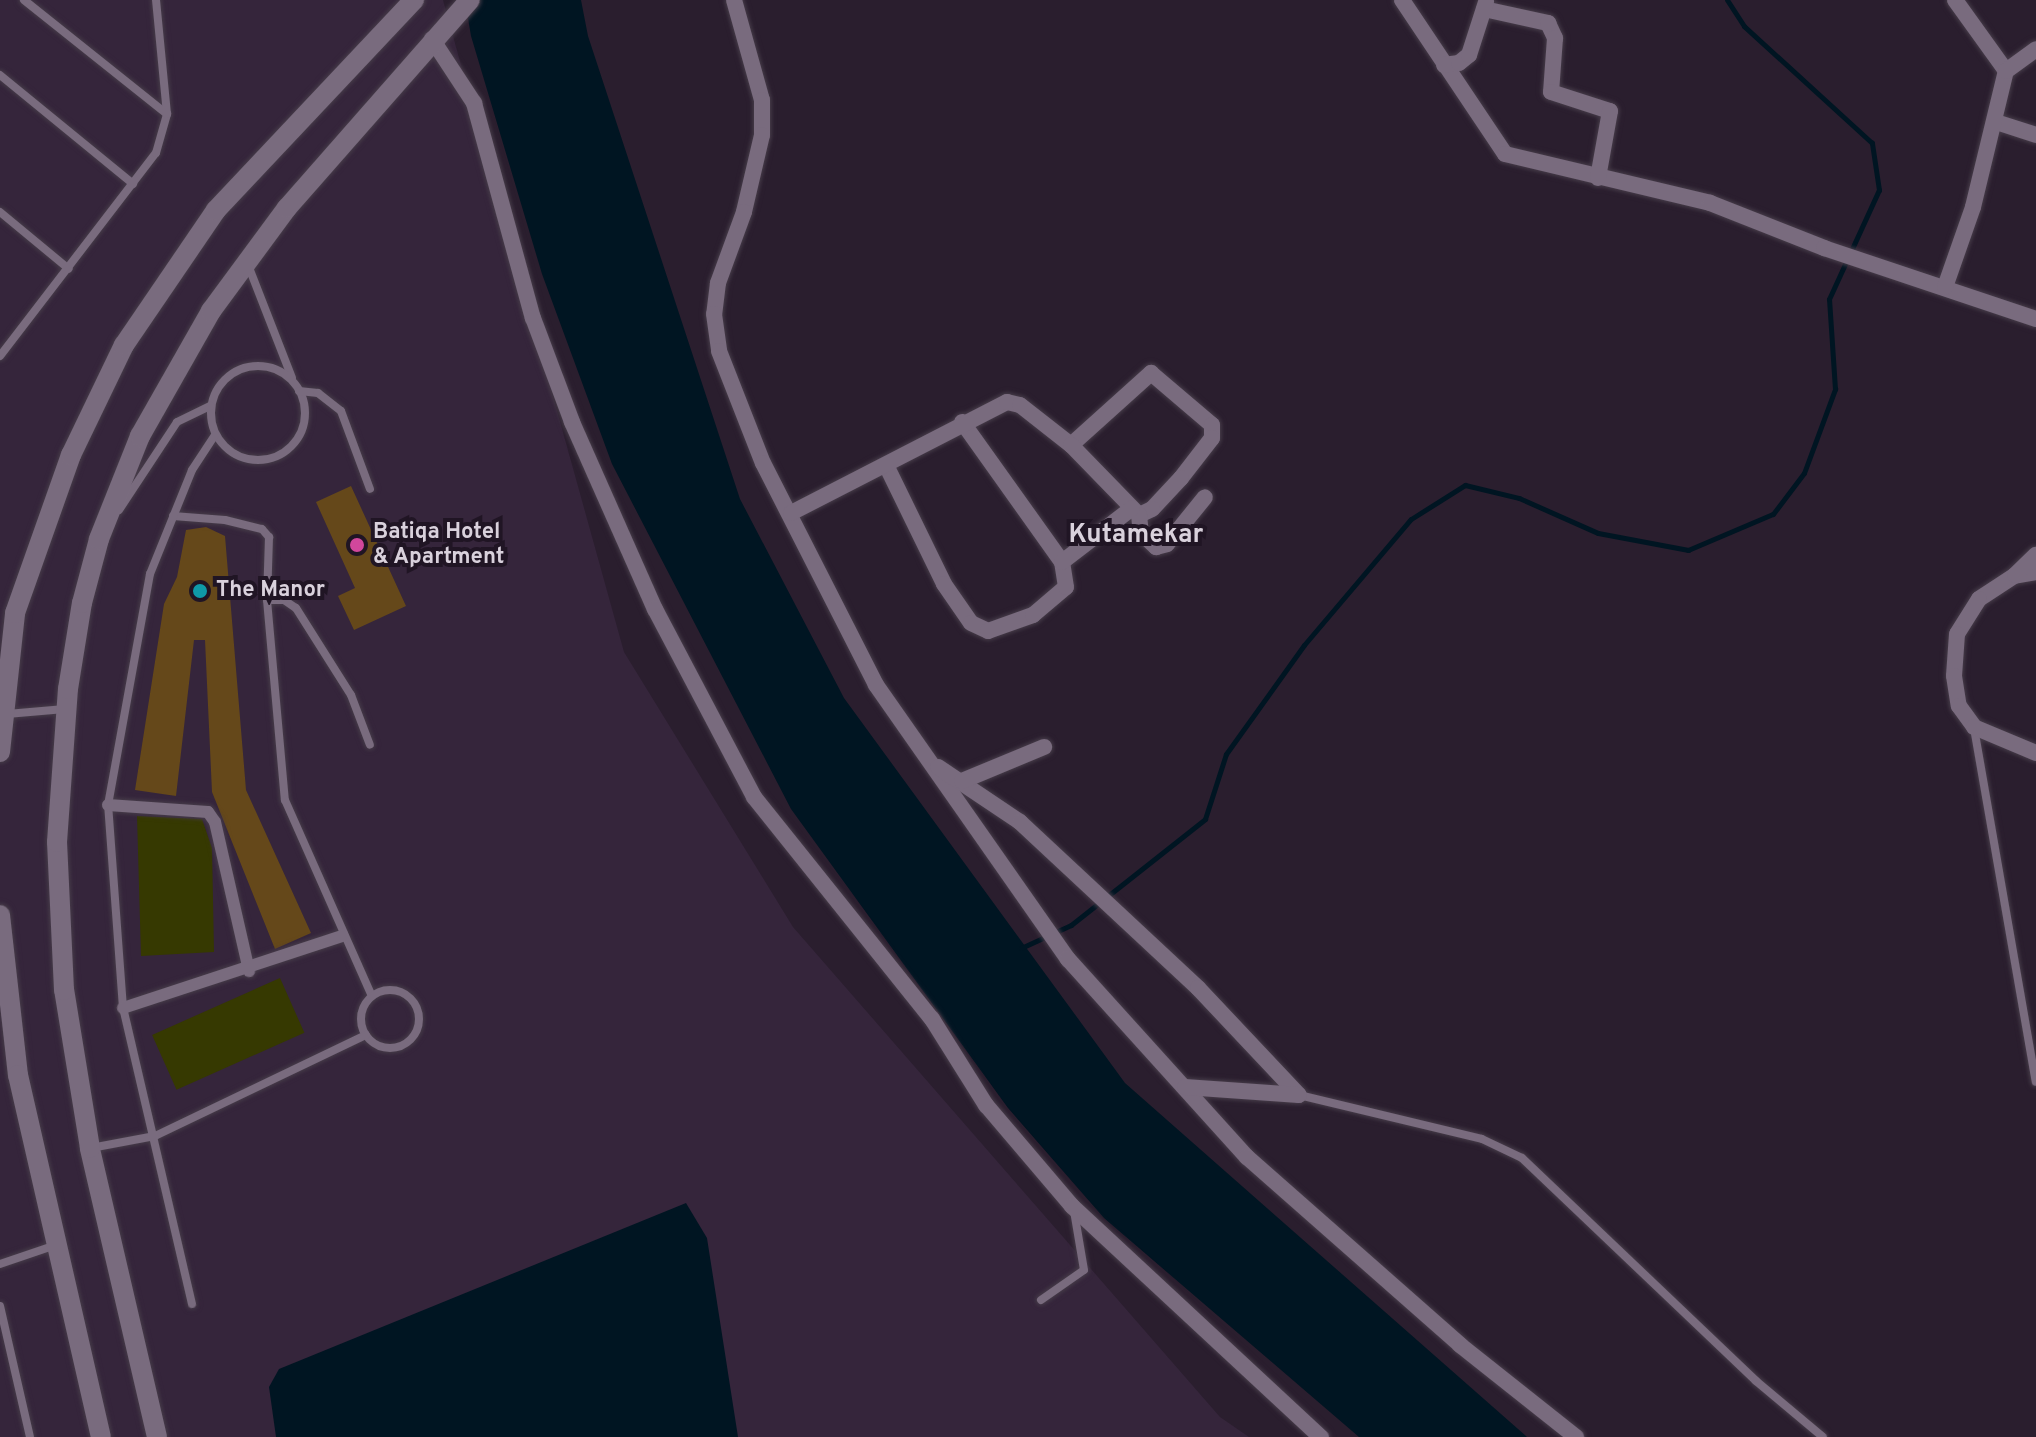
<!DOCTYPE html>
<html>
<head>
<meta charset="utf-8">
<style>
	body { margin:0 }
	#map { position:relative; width:2036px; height:1437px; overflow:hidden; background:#2a1e2e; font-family:Overpass,sans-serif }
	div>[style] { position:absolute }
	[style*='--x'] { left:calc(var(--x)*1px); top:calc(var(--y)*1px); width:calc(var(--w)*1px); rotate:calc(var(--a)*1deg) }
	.built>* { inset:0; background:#35253b }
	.green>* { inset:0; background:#363901; transform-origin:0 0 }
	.water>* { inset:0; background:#001522 }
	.stream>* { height:5px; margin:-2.5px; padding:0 2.5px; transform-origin:2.5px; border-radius:2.5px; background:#001522 }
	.building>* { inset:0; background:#65481a }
	.roads { filter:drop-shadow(0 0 2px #463c49) drop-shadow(0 0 2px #463c49) }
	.service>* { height:8px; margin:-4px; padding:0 4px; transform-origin:4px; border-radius:4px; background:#796b7e }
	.service>.ring { margin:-4px; padding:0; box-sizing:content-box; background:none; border:8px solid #796b7e; border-radius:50% }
	.pedestrian>* { height:12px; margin:-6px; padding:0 6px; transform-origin:6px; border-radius:6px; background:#796b7e }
	.minor>* { height:16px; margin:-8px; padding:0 8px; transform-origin:8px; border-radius:8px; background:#796b7e }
	.tertiary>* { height:20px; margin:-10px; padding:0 10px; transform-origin:10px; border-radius:10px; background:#796b7e }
	.dots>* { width:22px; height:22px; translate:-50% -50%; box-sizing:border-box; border:4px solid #201524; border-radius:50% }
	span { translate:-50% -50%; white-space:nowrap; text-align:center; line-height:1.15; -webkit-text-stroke:8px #201524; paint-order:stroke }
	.poi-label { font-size:22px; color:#d9d1dc; font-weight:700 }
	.left { translate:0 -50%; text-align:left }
	.quarter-label { font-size:26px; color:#d9d1dc; font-weight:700 }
</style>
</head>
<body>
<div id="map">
	<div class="built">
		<i style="clip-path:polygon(0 0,443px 0,624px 652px,793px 927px,1220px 1417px,1249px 1437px,0 1437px)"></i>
	</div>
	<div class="green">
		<i style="clip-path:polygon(137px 816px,202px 819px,212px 848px,214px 952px,141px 956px)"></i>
		<i style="left:280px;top:978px;width:60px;height:140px;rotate:66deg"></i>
	</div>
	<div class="water">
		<i style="clip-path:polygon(465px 0,581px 0,588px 36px,740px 499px,844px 698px,1125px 1083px,1527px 1437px,1359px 1437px,1104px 1218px,1008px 1108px,791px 809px,612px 464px,542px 274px,471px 36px)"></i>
		<i style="clip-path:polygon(686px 1203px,707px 1238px,738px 1437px,276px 1437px,269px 1387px,279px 1369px)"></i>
	</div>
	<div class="stream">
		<i style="--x:1021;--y:948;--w:55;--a:-24.7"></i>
		<i style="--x:1071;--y:925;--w:171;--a:-38.3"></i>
		<i style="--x:1205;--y:819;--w:68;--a:-72.1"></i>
		<i style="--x:1226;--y:754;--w:134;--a:-54.4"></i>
		<i style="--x:1304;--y:645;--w:165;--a:-49.7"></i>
		<i style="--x:1411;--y:519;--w:64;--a:-32.2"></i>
		<i style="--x:1465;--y:485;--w:56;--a:13.5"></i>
		<i style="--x:1519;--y:498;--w:86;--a:23.9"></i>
		<i style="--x:1598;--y:533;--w:92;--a:10.7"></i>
		<i style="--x:1688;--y:550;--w:92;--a:-23"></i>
		<i style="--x:1773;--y:514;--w:51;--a:-52.9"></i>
		<i style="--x:1804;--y:473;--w:90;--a:-69.7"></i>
		<i style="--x:1835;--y:389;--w:90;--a:-93.8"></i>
		<i style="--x:1829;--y:299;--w:120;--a:-65.4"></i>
		<i style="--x:1879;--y:190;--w:48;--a:-98.5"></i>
		<i style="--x:1872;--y:143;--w:173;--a:-137.6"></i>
		<i style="--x:1744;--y:26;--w:31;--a:-123"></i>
	</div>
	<div class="building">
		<i style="clip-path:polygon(351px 486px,406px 606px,354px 630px,338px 596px,355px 588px,316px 502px)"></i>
		<i style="clip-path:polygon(206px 527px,225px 536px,246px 790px,311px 933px,275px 949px,212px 792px,205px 640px,194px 640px,176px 796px,135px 790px,164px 604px,177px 577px,186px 530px)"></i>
	</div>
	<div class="roads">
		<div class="service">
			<i style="--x:24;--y:0;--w:183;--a:38.6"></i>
			<i style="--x:0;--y:75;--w:172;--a:39.3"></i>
			<i style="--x:0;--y:212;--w:89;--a:39.6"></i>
			<i style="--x:248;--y:265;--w:121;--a:68.7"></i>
			<i style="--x:0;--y:356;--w:256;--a:-52.5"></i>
			<i style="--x:156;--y:153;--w:41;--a:-74.2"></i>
			<i style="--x:167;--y:114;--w:115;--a:-95.5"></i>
			<i class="ring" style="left:211px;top:366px;width:86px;height:86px"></i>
			<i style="--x:299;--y:391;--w:19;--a:6"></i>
			<i style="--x:318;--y:393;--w:29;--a:38"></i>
			<i style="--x:341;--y:411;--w:83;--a:69.6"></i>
			<i style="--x:119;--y:510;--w:105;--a:-56.6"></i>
			<i style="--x:177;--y:422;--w:37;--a:-26"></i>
			<i style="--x:173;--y:516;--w:52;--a:4.4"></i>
			<i style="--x:225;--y:520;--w:38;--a:14"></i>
			<i style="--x:262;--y:529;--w:11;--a:49"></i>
			<i style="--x:269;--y:537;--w:63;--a:91.8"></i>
			<i style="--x:267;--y:600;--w:201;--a:84.9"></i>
			<i style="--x:285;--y:800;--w:214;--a:66.1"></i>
			<i style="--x:267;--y:600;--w:17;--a:0"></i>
			<i style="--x:284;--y:600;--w:14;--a:34"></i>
			<i style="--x:296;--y:608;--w:103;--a:57.7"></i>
			<i style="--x:351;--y:695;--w:53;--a:69.2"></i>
			<i style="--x:7;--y:714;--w:58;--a:-4.9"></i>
			<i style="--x:1974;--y:728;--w:359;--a:80.1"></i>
			<i class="ring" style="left:361px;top:990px;width:50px;height:50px"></i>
			<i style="--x:1299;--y:1095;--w:188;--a:13.5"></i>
			<i style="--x:1482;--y:1139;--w:44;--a:25.4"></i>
			<i style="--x:1522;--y:1158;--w:323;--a:43.6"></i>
			<i style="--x:1756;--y:1381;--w:87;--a:39.9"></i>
			<i style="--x:91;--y:1148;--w:65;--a:-10.6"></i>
			<i style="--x:155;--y:1136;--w:234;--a:-25.6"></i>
			<i style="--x:0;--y:1264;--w:59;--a:-18.7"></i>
			<i style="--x:1041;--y:1300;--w:52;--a:-34.9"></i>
			<i style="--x:1084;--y:1270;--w:60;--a:-99.6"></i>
			<i style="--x:192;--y:1304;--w:304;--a:-103.1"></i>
			<i style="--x:123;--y:1008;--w:204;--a:-94.2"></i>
			<i style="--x:108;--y:805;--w:235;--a:-79.7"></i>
			<i style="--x:150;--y:574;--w:112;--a:-68"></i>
			<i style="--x:192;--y:470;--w:42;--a:-56.7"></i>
			<i style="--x:0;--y:1306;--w:134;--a:77.1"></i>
		</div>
		<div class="pedestrian">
			<i style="--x:108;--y:805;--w:100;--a:4"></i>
			<i style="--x:208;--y:812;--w:12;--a:55"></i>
			<i style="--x:215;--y:822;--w:153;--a:77.1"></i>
			<i style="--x:123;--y:1008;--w:231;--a:-18.2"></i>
		</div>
		<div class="minor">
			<i style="--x:734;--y:0;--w:104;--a:74.4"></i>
			<i style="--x:762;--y:100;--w:35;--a:90"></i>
			<i style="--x:762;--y:135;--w:79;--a:103.2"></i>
			<i style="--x:744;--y:212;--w:76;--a:110.1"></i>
			<i style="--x:718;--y:283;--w:31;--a:97"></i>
			<i style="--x:714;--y:314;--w:37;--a:82"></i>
			<i style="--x:719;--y:351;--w:120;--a:68.6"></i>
			<i style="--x:763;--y:463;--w:249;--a:63"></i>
			<i style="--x:876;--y:685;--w:335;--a:55"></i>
			<i style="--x:1068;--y:959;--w:267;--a:47.9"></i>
			<i style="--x:1247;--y:1157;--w:284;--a:41.4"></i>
			<i style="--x:1460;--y:1345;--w:148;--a:38.4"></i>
			<i style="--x:1402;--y:0;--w:185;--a:56.2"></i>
			<i style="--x:1505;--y:154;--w:211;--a:13.4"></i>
			<i style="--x:1710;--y:203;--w:123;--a:21.5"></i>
			<i style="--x:1824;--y:248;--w:224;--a:18.5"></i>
			<i style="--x:1955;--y:0;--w:87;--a:54.3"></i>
			<i style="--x:1484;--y:9;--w:66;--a:12.3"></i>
			<i style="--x:1548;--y:23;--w:17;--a:65"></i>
			<i style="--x:1555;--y:38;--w:54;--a:94.2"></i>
			<i style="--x:1551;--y:92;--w:62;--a:17.9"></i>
			<i style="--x:1610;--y:111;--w:68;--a:100.2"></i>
			<i style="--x:432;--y:39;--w:77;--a:56.7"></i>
			<i style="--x:474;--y:103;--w:223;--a:74.7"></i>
			<i style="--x:533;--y:318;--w:111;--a:69.4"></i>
			<i style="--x:572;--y:422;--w:205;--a:66.1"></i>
			<i style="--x:655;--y:609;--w:212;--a:62.2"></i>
			<i style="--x:754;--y:797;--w:285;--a:51.3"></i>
			<i style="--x:932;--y:1019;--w:102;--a:57.9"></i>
			<i style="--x:986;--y:1105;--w:133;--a:49.6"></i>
			<i style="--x:1072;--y:1206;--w:340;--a:42.9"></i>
			<i style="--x:1444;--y:65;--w:15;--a:-8"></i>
			<i style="--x:1459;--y:63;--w:13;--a:-39"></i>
			<i style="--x:1469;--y:55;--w:56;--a:-72.2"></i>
			<i style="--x:1996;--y:122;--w:42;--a:18"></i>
			<i style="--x:1945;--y:287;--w:85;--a:-70.7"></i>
			<i style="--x:1973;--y:207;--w:140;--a:-76.4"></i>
			<i style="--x:2006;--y:71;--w:37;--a:-36"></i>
			<i style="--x:1071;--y:445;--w:108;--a:-42"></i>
			<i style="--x:1151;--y:373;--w:80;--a:40.4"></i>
			<i style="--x:1212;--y:425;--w:13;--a:90"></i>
			<i style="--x:1212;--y:438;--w:51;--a:127.8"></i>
			<i style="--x:1181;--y:478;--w:42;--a:133.1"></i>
			<i style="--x:1152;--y:509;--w:14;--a:155"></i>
			<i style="--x:887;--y:467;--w:130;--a:64"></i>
			<i style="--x:944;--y:584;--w:47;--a:55.3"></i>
			<i style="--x:971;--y:623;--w:19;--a:25"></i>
			<i style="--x:988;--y:631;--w:48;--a:-19.6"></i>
			<i style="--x:1033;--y:615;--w:43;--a:-40.3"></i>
			<i style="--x:1066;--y:587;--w:25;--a:-99"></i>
			<i style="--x:1062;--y:562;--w:172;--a:-125.5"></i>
			<i style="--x:791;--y:513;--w:243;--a:-27.2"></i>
			<i style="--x:1007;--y:402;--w:13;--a:13"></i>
			<i style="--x:1020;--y:405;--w:65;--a:38.1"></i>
			<i style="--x:1071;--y:445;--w:98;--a:45.8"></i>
			<i style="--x:1139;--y:515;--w:18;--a:84"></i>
			<i style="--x:1141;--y:533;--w:21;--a:43"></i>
			<i style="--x:1156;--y:547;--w:11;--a:-15"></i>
			<i style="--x:1167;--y:544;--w:60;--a:-51"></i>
			<i style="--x:1062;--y:562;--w:88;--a:-37.6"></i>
			<i style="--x:2036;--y:572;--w:22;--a:170"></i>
			<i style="--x:2014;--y:576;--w:42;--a:146.7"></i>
			<i style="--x:1979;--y:599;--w:41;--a:122.2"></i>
			<i style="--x:1957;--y:634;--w:42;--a:94.1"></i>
			<i style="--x:1954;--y:676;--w:30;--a:81"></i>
			<i style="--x:1959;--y:706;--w:26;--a:54"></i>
			<i style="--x:1974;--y:727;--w:67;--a:22.8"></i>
			<i style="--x:2015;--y:575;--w:29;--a:-44"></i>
			<i style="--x:938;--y:767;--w:99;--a:33.9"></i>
			<i style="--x:1020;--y:822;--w:243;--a:43"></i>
			<i style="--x:1198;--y:988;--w:147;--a:46.7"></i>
			<i style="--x:962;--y:781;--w:89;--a:-22.5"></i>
			<i style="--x:1185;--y:1087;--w:114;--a:4"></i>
		</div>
		<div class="tertiary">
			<i style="--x:0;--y:752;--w:140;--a:-83.8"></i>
			<i style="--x:15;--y:613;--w:168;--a:-70.5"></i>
			<i style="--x:71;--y:455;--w:122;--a:-64.3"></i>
			<i style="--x:124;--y:345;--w:163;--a:-55.7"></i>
			<i style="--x:216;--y:210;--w:289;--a:-46.7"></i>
			<i style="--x:0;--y:915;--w:161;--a:83.6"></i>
			<i style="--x:18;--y:1075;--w:371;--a:77.1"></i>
			<i style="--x:157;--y:1437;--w:297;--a:-103.1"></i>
			<i style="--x:90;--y:1148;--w:160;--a:-99.3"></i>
			<i style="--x:64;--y:990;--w:148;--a:-92.7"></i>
			<i style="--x:57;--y:842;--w:153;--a:-85.9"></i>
			<i style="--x:68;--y:689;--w:87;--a:-80.8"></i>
			<i style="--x:82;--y:603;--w:66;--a:-75.1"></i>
			<i style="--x:99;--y:539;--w:111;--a:-68.3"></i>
			<i style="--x:140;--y:436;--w:144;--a:-60.4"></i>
			<i style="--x:211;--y:311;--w:128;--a:-53.6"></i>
			<i style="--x:287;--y:208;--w:277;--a:-48.7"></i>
		</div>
	</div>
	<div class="dots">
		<i style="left:357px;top:545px;background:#d1479c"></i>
		<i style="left:200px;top:591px;background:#0f9aa8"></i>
	</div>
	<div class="poi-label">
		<span class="left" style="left:373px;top:545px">Batiqa Hotel<br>&amp; Apartment</span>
		<span class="left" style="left:216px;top:591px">The Manor</span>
	</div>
	<div class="quarter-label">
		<span style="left:1136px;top:536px">Kutamekar</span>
	</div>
</div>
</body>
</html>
